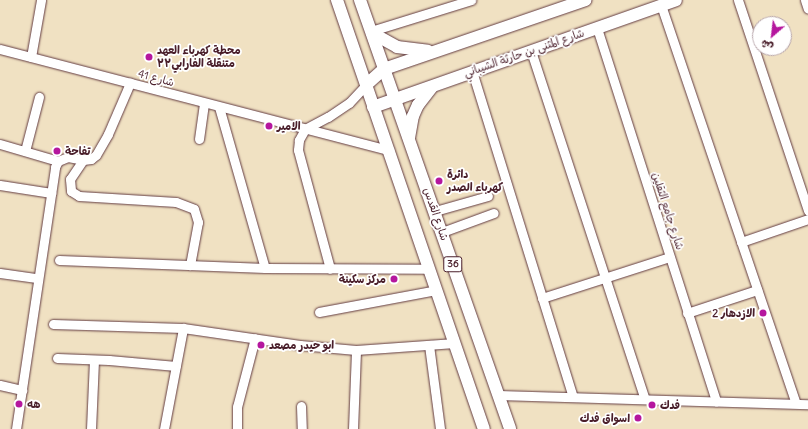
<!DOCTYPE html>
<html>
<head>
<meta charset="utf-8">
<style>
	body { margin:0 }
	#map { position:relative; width:808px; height:429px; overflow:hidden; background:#f0e1c2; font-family:Delius,"Playpen Sans Arabic",sans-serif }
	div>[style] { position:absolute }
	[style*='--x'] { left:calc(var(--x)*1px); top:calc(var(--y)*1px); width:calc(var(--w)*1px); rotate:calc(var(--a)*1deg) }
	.roads { filter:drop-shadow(0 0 1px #633c42) drop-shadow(0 0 1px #633c42) }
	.minor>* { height:9px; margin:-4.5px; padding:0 4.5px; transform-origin:4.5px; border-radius:4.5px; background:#fff }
	.major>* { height:12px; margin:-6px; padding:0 6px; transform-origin:6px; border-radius:6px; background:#fff }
	.dots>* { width:11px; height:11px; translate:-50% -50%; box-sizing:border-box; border:2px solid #fff; border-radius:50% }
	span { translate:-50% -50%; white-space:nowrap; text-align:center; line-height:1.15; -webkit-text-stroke:3.5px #fff; paint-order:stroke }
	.shield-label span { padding:1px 3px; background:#fff; border:1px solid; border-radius:3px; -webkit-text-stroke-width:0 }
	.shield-label { font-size:10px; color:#4a1f2b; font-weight:700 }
	.poi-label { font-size:11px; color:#4a1f2b; font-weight:700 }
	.left { translate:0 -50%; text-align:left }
	.right { translate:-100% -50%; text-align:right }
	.street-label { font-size:11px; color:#4a1f2b }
	.north { position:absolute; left:752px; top:16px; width:40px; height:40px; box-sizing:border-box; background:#fff; border:1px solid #b7a5aa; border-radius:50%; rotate:208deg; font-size:11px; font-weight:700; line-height:16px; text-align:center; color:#4a1f2b }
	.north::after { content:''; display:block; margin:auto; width:14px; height:18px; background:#b5179e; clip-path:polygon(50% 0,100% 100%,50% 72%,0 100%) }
</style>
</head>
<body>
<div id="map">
	<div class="roads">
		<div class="minor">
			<i style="--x:738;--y:0;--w:222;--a:71.6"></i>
			<i style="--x:805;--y:0;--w:9;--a:72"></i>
			<i style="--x:661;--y:5;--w:420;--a:71.3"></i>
			<i style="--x:597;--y:28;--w:392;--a:72.3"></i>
			<i style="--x:371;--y:31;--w:105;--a:-17.2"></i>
			<i style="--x:0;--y:49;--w:402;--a:14.6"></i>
			<i style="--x:531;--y:51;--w:366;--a:71.9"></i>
			<i style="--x:31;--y:57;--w:58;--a:-80"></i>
			<i style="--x:472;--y:71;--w:341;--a:72.8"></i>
			<i style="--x:219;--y:107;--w:167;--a:74.1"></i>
			<i style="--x:305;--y:129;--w:13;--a:119"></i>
			<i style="--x:299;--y:140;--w:10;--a:96"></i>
			<i style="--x:298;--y:150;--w:123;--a:74.9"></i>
			<i style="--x:305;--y:129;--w:26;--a:-28"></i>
			<i style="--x:328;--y:117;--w:25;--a:-34"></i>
			<i style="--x:349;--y:103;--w:25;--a:-47"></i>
			<i style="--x:199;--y:139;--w:36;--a:-82"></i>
			<i style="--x:0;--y:144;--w:60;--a:16.3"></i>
			<i style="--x:25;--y:151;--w:56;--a:-75.5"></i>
			<i style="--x:83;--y:160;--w:23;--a:124"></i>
			<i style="--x:70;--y:179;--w:12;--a:85"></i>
			<i style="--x:71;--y:191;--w:9;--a:32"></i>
			<i style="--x:79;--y:196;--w:97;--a:3.5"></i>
			<i style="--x:176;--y:202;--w:19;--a:21"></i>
			<i style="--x:194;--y:209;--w:14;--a:73"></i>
			<i style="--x:198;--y:222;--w:44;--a:100.5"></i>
			<i style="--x:0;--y:185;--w:52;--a:8.9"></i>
			<i style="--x:435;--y:211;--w:55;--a:-15.8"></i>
			<i style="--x:442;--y:232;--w:55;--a:-20.1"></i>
			<i style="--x:741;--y:242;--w:71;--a:-18.9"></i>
			<i style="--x:59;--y:260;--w:206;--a:2.2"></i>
			<i style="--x:265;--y:268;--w:164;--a:0.3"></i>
			<i style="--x:0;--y:273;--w:37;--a:8"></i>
			<i style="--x:542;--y:298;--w:134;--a:-17.8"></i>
			<i style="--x:319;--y:312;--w:119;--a:-10.6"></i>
			<i style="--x:687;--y:313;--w:74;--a:-18.2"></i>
			<i style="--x:53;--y:324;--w:130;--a:1.8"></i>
			<i style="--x:183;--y:328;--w:118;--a:8.3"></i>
			<i style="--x:300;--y:345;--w:56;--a:5.1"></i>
			<i style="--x:356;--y:350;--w:99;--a:-4"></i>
			<i style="--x:429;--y:345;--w:85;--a:82.5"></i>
			<i style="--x:57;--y:358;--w:52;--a:2.2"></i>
			<i style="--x:109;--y:360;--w:67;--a:5.1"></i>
			<i style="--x:0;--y:385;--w:23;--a:13"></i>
			<i style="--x:498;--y:395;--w:310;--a:1.7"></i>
			<i style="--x:301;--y:406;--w:23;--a:88"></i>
			<i style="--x:16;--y:429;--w:265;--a:-81.5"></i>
			<i style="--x:55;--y:167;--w:7;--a:-63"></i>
			<i style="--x:58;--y:161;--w:11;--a:-22"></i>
			<i style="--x:68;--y:157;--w:15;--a:11"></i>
			<i style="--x:83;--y:160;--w:8;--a:-7"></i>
			<i style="--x:91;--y:159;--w:6;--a:-39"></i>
			<i style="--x:96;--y:155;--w:24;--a:-60"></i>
			<i style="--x:108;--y:134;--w:56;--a:-66.7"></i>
			<i style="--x:91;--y:429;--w:69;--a:-87.5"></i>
			<i style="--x:164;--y:429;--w:103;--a:-79.3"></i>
			<i style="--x:237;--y:429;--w:22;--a:-90"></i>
			<i style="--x:237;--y:407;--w:71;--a:-75.4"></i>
			<i style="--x:353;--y:429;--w:79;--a:-87.8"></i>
		</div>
		<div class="major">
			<i style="--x:337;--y:0;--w:453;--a:71.1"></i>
			<i style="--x:360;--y:0;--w:454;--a:70.7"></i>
			<i style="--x:372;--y:33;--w:29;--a:29"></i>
			<i style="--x:397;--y:47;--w:31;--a:7"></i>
			<i style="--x:366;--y:85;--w:24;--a:-42"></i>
			<i style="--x:384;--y:69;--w:213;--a:-18.9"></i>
			<i style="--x:373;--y:107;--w:321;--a:-19.4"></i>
			<i style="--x:409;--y:138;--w:22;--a:-80"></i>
			<i style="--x:413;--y:116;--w:12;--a:-66"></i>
			<i style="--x:418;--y:105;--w:23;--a:-52"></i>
		</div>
	</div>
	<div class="dots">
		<i style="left:149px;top:57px;background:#b5179e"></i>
		<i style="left:269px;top:126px;background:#b5179e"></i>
		<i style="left:57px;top:151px;background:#b5179e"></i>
		<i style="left:439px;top:181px;background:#b5179e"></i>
		<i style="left:394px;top:279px;background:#b5179e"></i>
		<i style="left:763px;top:313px;background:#b5179e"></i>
		<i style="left:261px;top:345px;background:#b5179e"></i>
		<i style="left:19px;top:404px;background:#b5179e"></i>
		<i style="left:652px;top:405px;background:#b5179e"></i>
		<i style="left:638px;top:418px;background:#b5179e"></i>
	</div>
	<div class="shield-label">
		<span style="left:453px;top:264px">36</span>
	</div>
	<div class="poi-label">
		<span class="left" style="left:157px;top:57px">محطة كهرباء العهد<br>متنقلة الفارابي٣٣</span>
		<span class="left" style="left:277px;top:126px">الامير</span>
		<span class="left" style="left:65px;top:151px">تفاحة</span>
		<span class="left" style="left:447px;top:181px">دائرة<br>كهرباء الصدر</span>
		<span class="right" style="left:386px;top:279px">مركز سكينة</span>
		<span class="right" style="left:755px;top:313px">الازدهار 2</span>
		<span class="left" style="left:269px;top:345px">ابو حيدر مصعد</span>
		<span class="left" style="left:27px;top:404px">هه</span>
		<span class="left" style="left:660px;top:405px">فدك</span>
		<span class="right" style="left:630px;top:418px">اسواق فدك</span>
	</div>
	<div class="street-label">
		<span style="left:524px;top:53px;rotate:-19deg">شارع المثنى بن حارثة الشيباني</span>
		<span style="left:156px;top:78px;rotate:15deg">شارع 41</span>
		<span style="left:668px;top:211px;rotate:72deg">شارع جامع الثقلين</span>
		<span style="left:436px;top:214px;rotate:71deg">شارع القدس</span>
	</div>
	<div class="north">ش</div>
</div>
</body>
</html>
